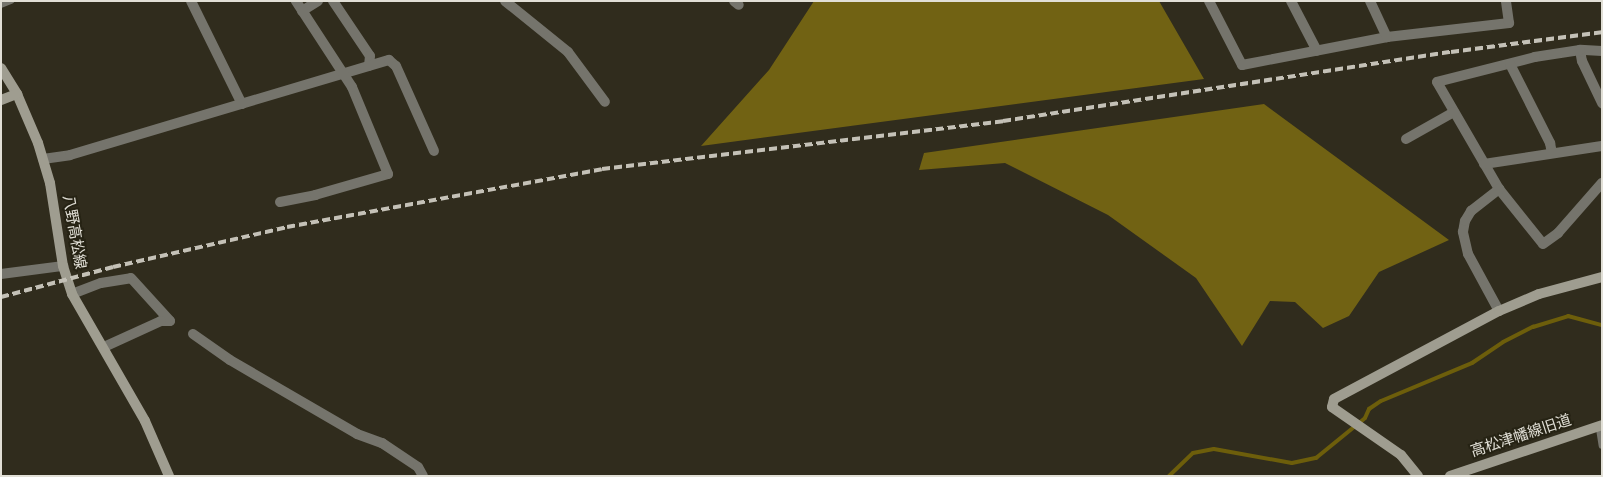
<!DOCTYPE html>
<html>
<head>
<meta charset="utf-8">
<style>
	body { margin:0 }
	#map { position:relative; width:1603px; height:477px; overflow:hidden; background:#302c1d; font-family:"Times New Roman","Noto Sans JP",serif }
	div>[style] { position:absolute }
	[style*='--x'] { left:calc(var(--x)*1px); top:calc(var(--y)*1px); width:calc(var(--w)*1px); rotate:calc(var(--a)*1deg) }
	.forest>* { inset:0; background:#716213 }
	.stream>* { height:4px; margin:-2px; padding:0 2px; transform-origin:2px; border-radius:2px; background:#6d5e0b }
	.lane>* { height:5.5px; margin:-2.75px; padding:0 2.75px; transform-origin:2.75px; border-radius:2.75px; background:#75746c }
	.street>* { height:10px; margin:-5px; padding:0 5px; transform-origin:5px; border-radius:5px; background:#75746c }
	.secondary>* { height:10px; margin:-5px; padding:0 5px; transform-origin:5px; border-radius:5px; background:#9f9d90 }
	.rail>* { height:4px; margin-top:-2px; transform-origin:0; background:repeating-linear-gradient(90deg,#c4c1b7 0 8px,transparent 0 12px) }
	span { translate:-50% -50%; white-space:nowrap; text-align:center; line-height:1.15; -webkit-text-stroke:4px #262314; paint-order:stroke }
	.street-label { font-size:15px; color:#e1dfd6 }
	.frame { position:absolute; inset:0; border:2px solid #e1dfd6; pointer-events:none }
</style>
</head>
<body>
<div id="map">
	<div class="forest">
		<i style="clip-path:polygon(814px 1px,1159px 1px,1204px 79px,701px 146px,769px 70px)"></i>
		<i style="clip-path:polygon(1264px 104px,1449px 240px,1379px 272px,1349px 316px,1323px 328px,1295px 302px,1270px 301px,1242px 346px,1196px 278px,1108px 215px,1005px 163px,919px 170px,924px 153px)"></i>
	</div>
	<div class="stream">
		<i style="--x:1169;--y:476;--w:33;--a:-44"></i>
		<i style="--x:1193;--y:453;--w:21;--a:-11"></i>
		<i style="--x:1214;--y:449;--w:79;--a:10.2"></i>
		<i style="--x:1292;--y:463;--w:25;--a:-12"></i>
		<i style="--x:1316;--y:458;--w:63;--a:-39.2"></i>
		<i style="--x:1365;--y:418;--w:10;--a:-66"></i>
		<i style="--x:1369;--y:409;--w:14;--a:-34"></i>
		<i style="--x:1381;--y:401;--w:99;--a:-22.7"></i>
		<i style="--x:1472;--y:363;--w:37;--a:-34"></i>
		<i style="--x:1503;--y:342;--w:34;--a:-27"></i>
		<i style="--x:1533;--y:327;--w:37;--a:-17"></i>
		<i style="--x:1568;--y:316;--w:35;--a:15"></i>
	</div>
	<div class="lane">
		<i style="--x:1;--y:5;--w:11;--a:-22"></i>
		<i style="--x:1599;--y:426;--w:20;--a:81"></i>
	</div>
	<div class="street">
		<i style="--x:191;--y:1;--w:115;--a:63.7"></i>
		<i style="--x:333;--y:1;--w:66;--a:56.1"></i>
		<i style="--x:370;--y:56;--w:10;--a:96"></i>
		<i style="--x:505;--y:1;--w:81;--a:39"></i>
		<i style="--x:568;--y:52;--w:62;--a:53.5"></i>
		<i style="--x:734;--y:1;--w:6;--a:39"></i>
		<i style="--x:1209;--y:1;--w:72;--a:62.7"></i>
		<i style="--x:1242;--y:65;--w:148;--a:-10.9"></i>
		<i style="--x:1387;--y:37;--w:123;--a:-6.5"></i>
		<i style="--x:1509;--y:23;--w:22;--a:-98"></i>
		<i style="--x:1291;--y:1;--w:56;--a:62.5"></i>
		<i style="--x:1370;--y:1;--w:40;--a:65"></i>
		<i style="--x:302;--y:11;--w:19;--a:-32"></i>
		<i style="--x:1580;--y:50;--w:11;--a:80"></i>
		<i style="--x:1582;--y:61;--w:47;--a:64.5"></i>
		<i style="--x:1602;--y:51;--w:22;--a:-177"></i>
		<i style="--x:1580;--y:50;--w:46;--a:171.2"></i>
		<i style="--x:1535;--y:57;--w:101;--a:165.7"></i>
		<i style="--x:1437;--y:82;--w:124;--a:59.9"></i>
		<i style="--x:1499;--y:189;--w:70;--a:51.3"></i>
		<i style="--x:1543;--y:244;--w:19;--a:-36"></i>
		<i style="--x:1558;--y:233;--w:67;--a:-48.7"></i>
		<i style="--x:1510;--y:64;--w:89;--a:63.1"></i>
		<i style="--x:1550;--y:143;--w:10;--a:79"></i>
		<i style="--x:1406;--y:139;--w:55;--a:-29.4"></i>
		<i style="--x:43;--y:159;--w:27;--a:-8"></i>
		<i style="--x:70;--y:155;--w:333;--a:-16.6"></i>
		<i style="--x:389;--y:60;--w:9;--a:41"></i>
		<i style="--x:396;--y:66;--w:93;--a:65.9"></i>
		<i style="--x:1484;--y:164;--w:119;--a:-8.7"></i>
		<i style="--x:280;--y:202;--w:36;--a:-11"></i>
		<i style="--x:315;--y:195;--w:76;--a:-16"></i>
		<i style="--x:388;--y:174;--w:94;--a:-112.5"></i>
		<i style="--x:352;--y:87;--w:103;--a:-123.1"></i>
		<i style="--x:1;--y:274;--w:63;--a:-7.4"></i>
		<i style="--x:72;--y:294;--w:31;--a:-21"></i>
		<i style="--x:101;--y:283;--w:30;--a:-9"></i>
		<i style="--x:131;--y:278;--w:58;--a:47.8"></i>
		<i style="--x:170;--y:321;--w:9;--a:180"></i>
		<i style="--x:161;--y:321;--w:63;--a:155.5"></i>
		<i style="--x:1499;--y:311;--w:65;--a:-118.5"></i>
		<i style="--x:1468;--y:254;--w:23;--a:-103"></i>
		<i style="--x:1463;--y:232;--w:11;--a:-80"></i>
		<i style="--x:1465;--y:221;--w:12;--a:-59"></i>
		<i style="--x:1471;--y:211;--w:36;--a:-38"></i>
		<i style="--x:193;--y:334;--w:45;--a:35.1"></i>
		<i style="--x:230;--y:360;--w:147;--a:30.2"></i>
		<i style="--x:357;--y:434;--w:27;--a:20"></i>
		<i style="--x:382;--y:443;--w:43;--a:33.7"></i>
		<i style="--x:418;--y:467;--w:10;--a:61"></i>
	</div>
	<div class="secondary">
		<i style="--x:1;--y:68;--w:31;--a:58"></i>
		<i style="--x:17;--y:94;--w:53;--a:66.8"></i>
		<i style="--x:38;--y:143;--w:42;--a:73.3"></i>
		<i style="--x:50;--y:183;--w:84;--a:81.1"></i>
		<i style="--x:63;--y:266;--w:29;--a:72"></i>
		<i style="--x:72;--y:294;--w:146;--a:60.1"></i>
		<i style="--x:145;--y:421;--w:60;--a:66.4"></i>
		<i style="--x:1;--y:100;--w:17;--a:-21"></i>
		<i style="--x:1418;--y:476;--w:27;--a:-129"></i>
		<i style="--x:1401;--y:455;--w:84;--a:-145.2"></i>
		<i style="--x:1332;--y:407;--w:8;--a:-76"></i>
		<i style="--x:1334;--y:399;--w:187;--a:-28.1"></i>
		<i style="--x:1499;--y:311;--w:43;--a:-23"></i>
		<i style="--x:1539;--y:294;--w:65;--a:-15.1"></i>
		<i style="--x:1450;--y:476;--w:160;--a:-18.5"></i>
	</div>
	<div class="rail">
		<i style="--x:1;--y:297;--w:116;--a:-15"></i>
		<i style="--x:113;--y:267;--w:179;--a:-12.9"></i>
		<i style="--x:287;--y:227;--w:320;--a:-10.4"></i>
		<i style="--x:602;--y:169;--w:404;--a:-6.8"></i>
		<i style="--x:1003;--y:121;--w:453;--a:-8.8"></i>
		<i style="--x:1451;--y:52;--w:152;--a:-7.5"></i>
	</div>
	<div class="street-label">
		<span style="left:74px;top:232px;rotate:80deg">八野高松線</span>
		<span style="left:1521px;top:436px;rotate:-18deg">高松津幡線旧道</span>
	</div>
	<div class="frame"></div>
</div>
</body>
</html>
